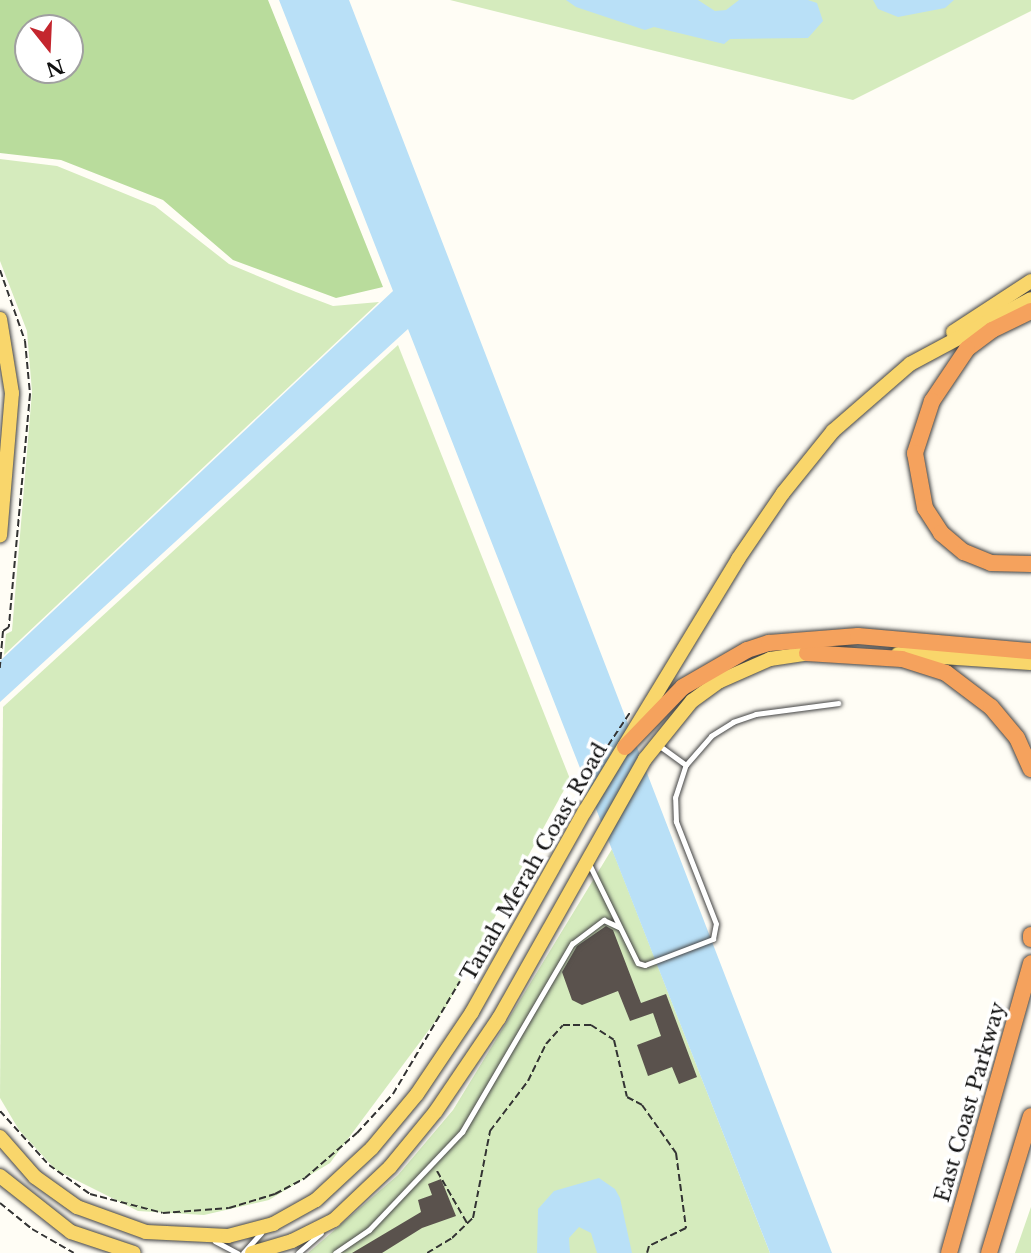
<!DOCTYPE html>
<html>
<head>
<meta charset="utf-8">
<style>
	body { margin:0 }
	#map { position:relative; width:1031px; height:1253px; overflow:hidden; background:#fffdf5; font-family:"Libre Baskerville",serif }
	div>[style] { position:absolute }
	[style*='--x'] { left:calc(var(--x)*1px); top:calc(var(--y)*1px); width:calc(var(--w)*1px); rotate:calc(var(--a)*1deg) }
	.green>* { inset:0; background:#d5ebbd }
	.forest>* { inset:0; background:#b9dc9c }
	.water>* { inset:0; background:#b9e0f7 }
	.building>* { inset:0; background:#5a524d }
	.path>* { height:2px; margin-top:-1px; transform-origin:0; background:repeating-linear-gradient(90deg,#333 0 7px,transparent 0 10.5px) }
	.roads { filter:drop-shadow(0 0 2px #444) drop-shadow(0 0 2px #444) }
	.service>* { height:4.5px; margin:-2.25px; padding:0 2.25px; transform-origin:2.25px; border-radius:2.25px; background:#fff }
	.primary>* { height:14px; margin:-7px; padding:0 7px; transform-origin:7px; border-radius:7px; background:#f9d66b }
	.motorway>* { height:16px; margin:-8px; padding:0 8px; transform-origin:8px; border-radius:8px; background:#f5a25d }
	span { translate:-50% -50%; white-space:nowrap; text-align:center; line-height:1.15; -webkit-text-stroke:7px #fff; paint-order:stroke }
	.street-label { font-size:21px; color:#111 }
	.north { position:absolute; left:14px; top:14px; width:70px; height:70px; box-sizing:border-box; background:#fff; border:2px solid #a0a0a0; border-radius:50%; rotate:162deg; font-size:19px; font-weight:700; line-height:28px; text-align:center; color:#111 }
	.north::after { content:''; display:block; margin:auto; width:24px; height:32px; background:#c4262e; clip-path:polygon(50% 0,100% 100%,50% 72%,0 100%) }
</style>
</head>
<body>
<div id="map">
	<div class="green">
		<i style="clip-path:polygon(450px 0,1031px 0,1031px 11px,853px 100px)"></i>
		<i style="clip-path:polygon(0 159px,57px 166px,155px 206px,229px 264px,296px 292px,333px 306px,379px 302px,4px 655px,6px 634px,12px 631px,32px 392px,27px 331px,0 261px)"></i>
		<i style="clip-path:polygon(398px 345px,570px 779px,446px 1007px,330px 1163px,269px 1200px,204px 1215px,138px 1211px,56px 1170px,19px 1130px,0 1098px,3px 707px)"></i>
		<i style="clip-path:polygon(612px 849px,770px 1253px,308px 1253px,398px 1175px,453px 1110px)"></i>
		<i style="clip-path:polygon(1031px 1207px,1031px 1253px,1015px 1253px)"></i>
	</div>
	<div class="forest">
		<i style="clip-path:polygon(evenodd,0 0,268px 0,383px 287px,336px 298px,233px 260px,163px 200px,61px 160px,0 153px,0 0,28px 28px,70px 28px,70px 70px,28px 70px,28px 28px)"></i>
	</div>
	<div class="water">
		<i style="clip-path:polygon(279px 0,349px 0,832px 1253px,770px 1253px,408px 329px,0 702px,0 661px,393px 291px)"></i>
		<i style="clip-path:polygon(566px 0,698px 0,715px 11px,726px 10px,739px 0,808px 0,817px 3px,823px 21px,808px 38px,730px 39px,724px 44px,654px 27px,645px 30px,576px 7px)"></i>
		<i style="clip-path:polygon(873px 0,954px 0,945px 8px,898px 17px,878px 9px)"></i>
		<i style="clip-path:polygon(599px 1178px,615px 1189px,620px 1198px,632px 1253px,597px 1253px,591px 1233px,579px 1227px,569px 1238px,570px 1253px,537px 1253px,538px 1209px,554px 1191px)"></i>
	</div>
	<div class="building">
		<i style="clip-path:polygon(606px 926px,613px 930px,641px 1003px,666px 994px,697px 1077px,679px 1084px,672px 1067px,648px 1076px,637px 1045px,661px 1036px,653px 1013px,630px 1021px,618px 991px,582px 1005px,572px 1000px,562px 972px,577px 946px)"></i>
		<i style="clip-path:polygon(441px 1179px,456px 1216px,422px 1228px,382px 1253px,352px 1253px,421px 1212px,418px 1200px,432px 1195px,428px 1184px)"></i>
	</div>
	<div class="path">
		<i style="--x:0;--y:270;--w:75;--a:70.6"></i>
		<i style="--x:25;--y:341;--w:53;--a:84.6"></i>
		<i style="--x:30;--y:394;--w:234;--a:95.2"></i>
		<i style="--x:9;--y:627;--w:7;--a:146"></i>
		<i style="--x:3;--y:631;--w:37;--a:95"></i>
		<i style="--x:579;--y:789;--w:94;--a:-56.3"></i>
		<i style="--x:0;--y:1111;--w:73;--a:47.8"></i>
		<i style="--x:49;--y:1165;--w:50;--a:35.3"></i>
		<i style="--x:90;--y:1194;--w:75;--a:14.6"></i>
		<i style="--x:163;--y:1213;--w:66;--a:-4.3"></i>
		<i style="--x:229;--y:1208;--w:48;--a:-16.9"></i>
		<i style="--x:275;--y:1194;--w:34;--a:-28"></i>
		<i style="--x:305;--y:1178;--w:69;--a:-40.9"></i>
		<i style="--x:357;--y:1133;--w:53;--a:-47.3"></i>
		<i style="--x:393;--y:1094;--w:131;--a:-59.3"></i>
		<i style="--x:437;--y:1171;--w:60;--a:60"></i>
		<i style="--x:0;--y:1203;--w:41;--a:39.1"></i>
		<i style="--x:32;--y:1229;--w:48;--a:29.7"></i>
		<i style="--x:427;--y:1253;--w:29;--a:-31"></i>
		<i style="--x:452;--y:1238;--w:29;--a:-44"></i>
		<i style="--x:473;--y:1218;--w:89;--a:-78.9"></i>
		<i style="--x:490;--y:1131;--w:63;--a:-52.8"></i>
		<i style="--x:528;--y:1081;--w:41;--a:-64.1"></i>
		<i style="--x:546;--y:1044;--w:25;--a:-48"></i>
		<i style="--x:563;--y:1025;--w:28;--a:0"></i>
		<i style="--x:591;--y:1025;--w:27;--a:33"></i>
		<i style="--x:614;--y:1040;--w:58;--a:77.2"></i>
		<i style="--x:627;--y:1097;--w:17;--a:28"></i>
		<i style="--x:642;--y:1105;--w:59;--a:54.7"></i>
		<i style="--x:676;--y:1153;--w:76;--a:82.4"></i>
		<i style="--x:686;--y:1228;--w:41;--a:154.1"></i>
		<i style="--x:649;--y:1246;--w:7;--a:106"></i>
	</div>
	<div class="roads">
		<div class="service">
			<i style="--x:660;--y:746;--w:32;--a:36"></i>
			<i style="--x:589;--y:863;--w:111;--a:63.9"></i>
			<i style="--x:638;--y:963;--w:7;--a:16"></i>
			<i style="--x:645;--y:965;--w:73;--a:-20.9"></i>
			<i style="--x:713;--y:939;--w:15;--a:-79"></i>
			<i style="--x:716;--y:924;--w:110;--a:-111.4"></i>
			<i style="--x:676;--y:822;--w:24;--a:-92"></i>
			<i style="--x:675;--y:798;--w:35;--a:-72"></i>
			<i style="--x:686;--y:765;--w:38;--a:-49"></i>
			<i style="--x:711;--y:736;--w:26;--a:-32"></i>
			<i style="--x:733;--y:722;--w:24;--a:-19"></i>
			<i style="--x:756;--y:714;--w:83;--a:-7.6"></i>
			<i style="--x:215;--y:1241;--w:26;--a:28"></i>
			<i style="--x:243;--y:1253;--w:27;--a:-48"></i>
			<i style="--x:298;--y:1253;--w:30;--a:-41"></i>
			<i style="--x:335;--y:1253;--w:41;--a:-34.1"></i>
			<i style="--x:369;--y:1230;--w:135;--a:-46.5"></i>
			<i style="--x:462;--y:1132;--w:218;--a:-59.7"></i>
			<i style="--x:572;--y:944;--w:40;--a:-37"></i>
			<i style="--x:604;--y:920;--w:17;--a:25"></i>
		</div>
		<div class="primary">
			<i style="--x:0;--y:319;--w:75;--a:80.8"></i>
			<i style="--x:12;--y:393;--w:143;--a:94.8"></i>
			<i style="--x:953;--y:332;--w:93;--a:-33.2"></i>
			<i style="--x:898;--y:654;--w:133;--a:3.9"></i>
			<i style="--x:0;--y:1137;--w:53;--a:48.8"></i>
			<i style="--x:35;--y:1177;--w:52;--a:35.5"></i>
			<i style="--x:77;--y:1207;--w:73;--a:19.9"></i>
			<i style="--x:146;--y:1232;--w:82;--a:2.8"></i>
			<i style="--x:228;--y:1236;--w:47;--a:-14.9"></i>
			<i style="--x:273;--y:1224;--w:49;--a:-29.2"></i>
			<i style="--x:316;--y:1200;--w:76;--a:-42.9"></i>
			<i style="--x:372;--y:1148;--w:70;--a:-50.2"></i>
			<i style="--x:417;--y:1094;--w:99;--a:-56.1"></i>
			<i style="--x:472;--y:1012;--w:231;--a:-60.7"></i>
			<i style="--x:585;--y:811;--w:295;--a:-58.7"></i>
			<i style="--x:738;--y:559;--w:80;--a:-55.7"></i>
			<i style="--x:783;--y:493;--w:80;--a:-51.1"></i>
			<i style="--x:833;--y:431;--w:102;--a:-41"></i>
			<i style="--x:910;--y:364;--w:137;--a:-28.2"></i>
			<i style="--x:0;--y:1176;--w:90;--a:38.3"></i>
			<i style="--x:71;--y:1232;--w:66;--a:18.4"></i>
			<i style="--x:252;--y:1253;--w:42;--a:-16.7"></i>
			<i style="--x:292;--y:1241;--w:47;--a:-26.6"></i>
			<i style="--x:334;--y:1220;--w:77;--a:-43.4"></i>
			<i style="--x:390;--y:1167;--w:72;--a:-50.6"></i>
			<i style="--x:436;--y:1111;--w:112;--a:-55.9"></i>
			<i style="--x:499;--y:1018;--w:297;--a:-60.6"></i>
			<i style="--x:645;--y:759;--w:75;--a:-51"></i>
			<i style="--x:692;--y:701;--w:34;--a:-36"></i>
			<i style="--x:720;--y:681;--w:55;--a:-23.7"></i>
			<i style="--x:770;--y:659;--w:49;--a:-8.3"></i>
		</div>
		<div class="motorway">
			<i style="--x:1031;--y:311;--w:43;--a:154"></i>
			<i style="--x:992;--y:330;--w:31;--a:143"></i>
			<i style="--x:967;--y:349;--w:63;--a:123.9"></i>
			<i style="--x:932;--y:401;--w:55;--a:108.1"></i>
			<i style="--x:915;--y:453;--w:56;--a:79.7"></i>
			<i style="--x:925;--y:508;--w:30;--a:57"></i>
			<i style="--x:941;--y:533;--w:30;--a:40"></i>
			<i style="--x:964;--y:552;--w:29;--a:22"></i>
			<i style="--x:991;--y:563;--w:40;--a:1.4"></i>
			<i style="--x:807;--y:653;--w:95;--a:3.6"></i>
			<i style="--x:902;--y:659;--w:46;--a:17.7"></i>
			<i style="--x:946;--y:673;--w:56;--a:37.1"></i>
			<i style="--x:991;--y:707;--w:40;--a:50"></i>
			<i style="--x:1017;--y:738;--w:34;--a:66"></i>
			<i style="--x:625;--y:747;--w:83;--a:-46"></i>
			<i style="--x:683;--y:687;--w:74;--a:-30"></i>
			<i style="--x:747;--y:650;--w:23;--a:-18"></i>
			<i style="--x:769;--y:643;--w:89;--a:-4.5"></i>
			<i style="--x:858;--y:636;--w:174;--a:5"></i>
			<i style="--x:1031;--y:935;--w:4;--a:90"></i>
			<i style="--x:949;--y:1253;--w:301;--a:-74.2"></i>
			<i style="--x:989;--y:1253;--w:143;--a:-73"></i>
		</div>
	</div>
	<div class="street-label">
		<span style="left:534px;top:862px;rotate:-60deg">Tanah Merah Coast Road</span>
		<span style="left:970px;top:1102px;rotate:-74deg">East Coast Parkway</span>
	</div>
	<div class="north">N</div>
</div>
</body>
</html>
